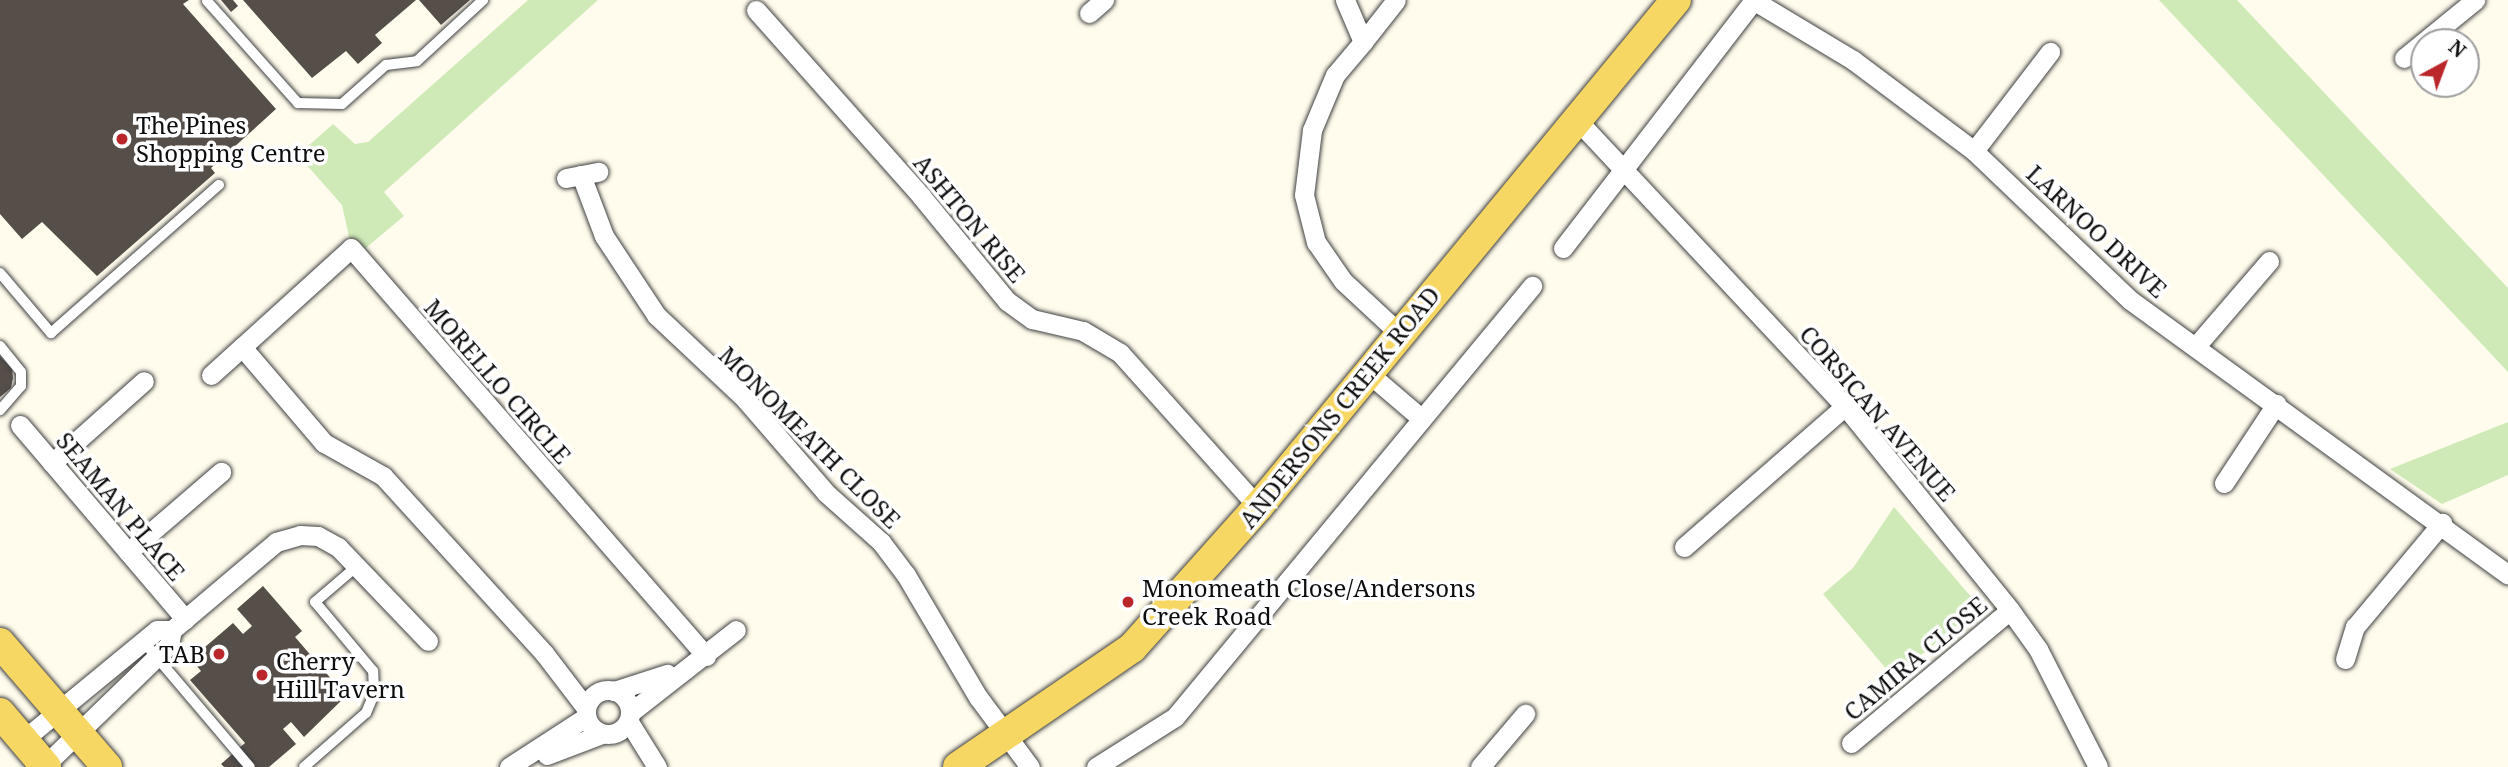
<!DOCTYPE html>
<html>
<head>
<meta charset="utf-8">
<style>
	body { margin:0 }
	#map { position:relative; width:2508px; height:767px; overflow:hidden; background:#fffced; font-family:"Noto Serif",serif }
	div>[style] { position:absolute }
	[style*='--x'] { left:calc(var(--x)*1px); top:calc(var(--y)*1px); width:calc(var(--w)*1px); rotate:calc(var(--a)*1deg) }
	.green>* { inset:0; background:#cfe9b7 }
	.building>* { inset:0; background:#554e49 }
	.roads { filter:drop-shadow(0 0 2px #404040) drop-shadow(0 0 2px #404040) }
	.lane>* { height:10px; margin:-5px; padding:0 5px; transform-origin:5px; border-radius:5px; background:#fff }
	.street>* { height:19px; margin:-9.5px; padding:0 9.5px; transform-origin:9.5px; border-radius:9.5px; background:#fff }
	.street>.ring { margin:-9.5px; padding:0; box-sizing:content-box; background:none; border:19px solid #fff; border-radius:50% }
	.primary>* { height:30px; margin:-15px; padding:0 15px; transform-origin:15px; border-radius:15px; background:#f7d764 }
	.dots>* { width:19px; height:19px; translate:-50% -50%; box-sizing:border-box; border:4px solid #fff; border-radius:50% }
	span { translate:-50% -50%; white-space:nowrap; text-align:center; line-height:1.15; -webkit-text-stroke:7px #fff; paint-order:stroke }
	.poi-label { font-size:24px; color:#0d0d0d }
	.left { translate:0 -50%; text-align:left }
	.right { translate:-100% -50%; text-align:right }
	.street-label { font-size:24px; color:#0d0d0d }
	.north { position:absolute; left:2410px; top:28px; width:70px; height:70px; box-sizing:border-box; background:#fff; border:2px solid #9e9e9e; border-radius:50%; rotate:41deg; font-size:19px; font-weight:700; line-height:28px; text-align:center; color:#0d0d0d }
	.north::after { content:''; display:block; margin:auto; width:24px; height:32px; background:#bb262a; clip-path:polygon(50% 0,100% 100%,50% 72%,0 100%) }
</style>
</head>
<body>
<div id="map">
	<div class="green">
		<i style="clip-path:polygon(528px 0,598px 0,384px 192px,404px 216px,361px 252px,350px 241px,342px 205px,298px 155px,333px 124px,355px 144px,368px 142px)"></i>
		<i style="clip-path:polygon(2159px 0,2237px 0,2508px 288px,2508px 372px)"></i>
		<i style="clip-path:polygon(2508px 422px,2508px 475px,2442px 504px,2390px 469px)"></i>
		<i style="clip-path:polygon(1894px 507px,1972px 598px,1970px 614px,1894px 678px,1823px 594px,1853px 568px)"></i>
	</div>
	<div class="building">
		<i style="clip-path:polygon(0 0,189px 0,183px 4px,276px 109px,211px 168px,215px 173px,97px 276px,42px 222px,22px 239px,0 214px)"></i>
		<i style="clip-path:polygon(221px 0,233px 0,238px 6px,231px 12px)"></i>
		<i style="clip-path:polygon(243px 0,416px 0,375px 35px,382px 43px,358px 64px,346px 51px,312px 78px)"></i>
		<i style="clip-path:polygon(419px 0,470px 0,441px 25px)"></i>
		<i style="clip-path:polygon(0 356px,12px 369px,13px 378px,11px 388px,0 397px)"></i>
		<i style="clip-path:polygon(263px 586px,302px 631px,295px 637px,346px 696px,304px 737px,291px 722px,283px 729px,296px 744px,269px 767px,224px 767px,221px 764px,245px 743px,190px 680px,201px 671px,191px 659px,233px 623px,243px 634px,252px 626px,237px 609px)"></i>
	</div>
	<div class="roads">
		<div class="lane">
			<i style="--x:207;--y:1;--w:137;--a:48.3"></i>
			<i style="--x:298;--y:103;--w:44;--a:1.3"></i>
			<i style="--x:342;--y:104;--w:59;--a:-41.6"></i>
			<i style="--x:386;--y:65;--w:31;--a:-7"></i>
			<i style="--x:417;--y:61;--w:90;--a:-42.7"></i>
			<i style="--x:0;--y:273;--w:79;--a:49.6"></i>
			<i style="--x:51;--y:333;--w:224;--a:-41.4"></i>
			<i style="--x:0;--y:346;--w:33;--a:51"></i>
			<i style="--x:21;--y:372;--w:14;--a:90"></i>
			<i style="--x:21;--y:386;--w:32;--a:131"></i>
			<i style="--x:143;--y:641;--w:165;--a:49.7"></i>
			<i style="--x:304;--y:767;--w:82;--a:-41.1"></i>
			<i style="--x:366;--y:713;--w:21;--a:-67"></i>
			<i style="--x:374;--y:694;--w:23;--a:-92"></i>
			<i style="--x:373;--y:671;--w:90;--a:-130"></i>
			<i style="--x:315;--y:602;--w:55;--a:-40.6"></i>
		</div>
		<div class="street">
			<i style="--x:1345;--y:0;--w:46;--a:66.8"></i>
			<i style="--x:1363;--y:42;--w:43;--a:130.3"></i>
			<i style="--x:1335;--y:75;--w:60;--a:112.7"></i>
			<i style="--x:1312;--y:130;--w:65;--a:97"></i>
			<i style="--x:1304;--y:195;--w:49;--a:75.7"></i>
			<i style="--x:1316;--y:242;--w:47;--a:55.3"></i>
			<i style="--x:1343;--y:281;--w:76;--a:42.9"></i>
			<i style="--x:1753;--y:0;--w:117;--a:31"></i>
			<i style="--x:1853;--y:60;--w:151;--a:36.9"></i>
			<i style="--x:1974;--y:151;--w:216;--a:43.7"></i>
			<i style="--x:2130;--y:300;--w:467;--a:36"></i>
			<i style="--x:756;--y:10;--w:249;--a:48.4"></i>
			<i style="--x:921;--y:196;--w:136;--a:50.7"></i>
			<i style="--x:1007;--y:301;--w:31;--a:36"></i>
			<i style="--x:1032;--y:319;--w:52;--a:13.2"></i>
			<i style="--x:1083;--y:331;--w:43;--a:30.7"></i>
			<i style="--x:1120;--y:353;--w:207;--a:48.1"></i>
			<i style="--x:1089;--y:13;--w:20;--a:-41"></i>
			<i style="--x:1363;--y:42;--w:53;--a:-51.8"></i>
			<i style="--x:2404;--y:58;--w:92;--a:-39.2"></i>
			<i style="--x:1578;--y:121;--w:391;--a:46.9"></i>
			<i style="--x:1845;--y:406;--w:262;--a:51"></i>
			<i style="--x:2010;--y:610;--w:48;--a:54.3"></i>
			<i style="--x:2038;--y:649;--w:132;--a:63"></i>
			<i style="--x:1974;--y:151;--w:125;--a:-52.5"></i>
			<i style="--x:581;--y:175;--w:65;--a:69.3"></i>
			<i style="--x:604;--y:236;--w:95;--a:56.6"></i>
			<i style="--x:656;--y:315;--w:122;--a:43.3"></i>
			<i style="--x:745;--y:399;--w:124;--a:49.2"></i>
			<i style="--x:826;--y:493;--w:74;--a:41.7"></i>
			<i style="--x:881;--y:542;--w:41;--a:52.9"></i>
			<i style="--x:906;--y:575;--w:142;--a:59.5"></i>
			<i style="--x:978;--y:697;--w:87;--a:53.4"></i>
			<i style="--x:566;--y:178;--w:33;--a:-11"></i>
			<i style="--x:1563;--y:248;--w:313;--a:-52.4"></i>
			<i style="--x:2196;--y:346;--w:112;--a:-49.3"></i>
			<i style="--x:1367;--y:372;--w:72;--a:40.5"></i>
			<i style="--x:211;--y:375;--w:42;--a:-42.1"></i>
			<i style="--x:20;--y:425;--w:255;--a:49.6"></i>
			<i style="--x:52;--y:463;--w:123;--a:-41.7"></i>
			<i style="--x:2224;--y:483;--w:95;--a:-56.6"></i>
			<i style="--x:1684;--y:547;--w:214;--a:-41.2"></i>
			<i style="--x:128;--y:552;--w:123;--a:-40.7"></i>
			<i style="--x:2345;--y:659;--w:34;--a:-73"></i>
			<i style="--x:2355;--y:627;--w:136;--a:-50.1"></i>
			<i class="ring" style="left:586px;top:690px;width:25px;height:25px"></i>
			<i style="--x:614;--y:691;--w:56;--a:-17.8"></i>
			<i style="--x:586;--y:708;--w:69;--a:-127.4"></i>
			<i style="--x:544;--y:653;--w:239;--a:-132.3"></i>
			<i style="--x:383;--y:476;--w:68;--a:-150.8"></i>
			<i style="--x:324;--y:443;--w:126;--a:-130.5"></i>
			<i style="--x:242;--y:347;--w:147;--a:-42.2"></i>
			<i style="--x:351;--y:248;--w:541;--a:48.97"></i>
			<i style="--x:631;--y:712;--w:133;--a:-38"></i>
			<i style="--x:629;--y:722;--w:53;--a:58.1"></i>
			<i style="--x:23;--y:740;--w:173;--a:-39.4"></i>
			<i style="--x:157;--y:630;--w:15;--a:0"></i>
			<i style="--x:1851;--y:743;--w:207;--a:-39.9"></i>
			<i style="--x:547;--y:755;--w:59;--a:-20.9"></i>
			<i style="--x:45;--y:765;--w:173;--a:-44.1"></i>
			<i style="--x:169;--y:645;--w:15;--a:-79"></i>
			<i style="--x:172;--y:630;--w:136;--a:-40.2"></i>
			<i style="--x:276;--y:542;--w:25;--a:-16"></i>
			<i style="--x:300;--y:535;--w:18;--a:3"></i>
			<i style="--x:318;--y:536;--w:23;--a:29"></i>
			<i style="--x:338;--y:547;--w:130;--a:46.2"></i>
			<i style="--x:509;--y:767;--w:92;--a:-33"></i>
			<i style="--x:1096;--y:767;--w:93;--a:-32.3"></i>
			<i style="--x:1175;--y:717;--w:560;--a:-50.36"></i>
			<i style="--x:1480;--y:767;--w:70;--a:-49.7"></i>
		</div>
		<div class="primary">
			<i style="--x:0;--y:643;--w:164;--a:49.2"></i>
			<i style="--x:0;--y:713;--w:71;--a:49.6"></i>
			<i style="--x:958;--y:767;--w:211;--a:-34.4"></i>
			<i style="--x:1132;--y:648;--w:189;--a:-48.2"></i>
			<i style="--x:1258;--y:507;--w:657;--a:-50.5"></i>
		</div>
	</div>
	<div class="dots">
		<i style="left:122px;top:139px;background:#bb262a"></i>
		<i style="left:1128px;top:602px;background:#bb262a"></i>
		<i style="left:219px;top:654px;background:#bb262a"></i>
		<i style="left:262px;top:675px;background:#bb262a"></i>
	</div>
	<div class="poi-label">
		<span class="left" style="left:136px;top:139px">The Pines<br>Shopping Centre</span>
		<span class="left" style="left:1142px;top:602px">Monomeath Close/Andersons<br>Creek Road</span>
		<span class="right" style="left:205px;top:654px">TAB</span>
		<span class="left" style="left:276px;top:675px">Cherry<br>Hill Tavern</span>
	</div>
	<div class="street-label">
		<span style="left:970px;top:218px;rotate:50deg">ASHTON RISE</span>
		<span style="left:2097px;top:231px;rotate:43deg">LARNOO DRIVE</span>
		<span style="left:498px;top:381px;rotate:49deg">MORELLO CIRCLE</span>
		<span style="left:1339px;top:407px;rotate:-51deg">ANDERSONS CREEK ROAD</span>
		<span style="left:1878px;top:413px;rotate:49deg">CORSICAN AVENUE</span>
		<span style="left:810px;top:437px;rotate:45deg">MONOMEATH CLOSE</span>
		<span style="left:121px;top:506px;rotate:50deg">SEAMAN PLACE</span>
		<span style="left:1915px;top:658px;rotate:-40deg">CAMIRA CLOSE</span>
	</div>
	<div class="north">N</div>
</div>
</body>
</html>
